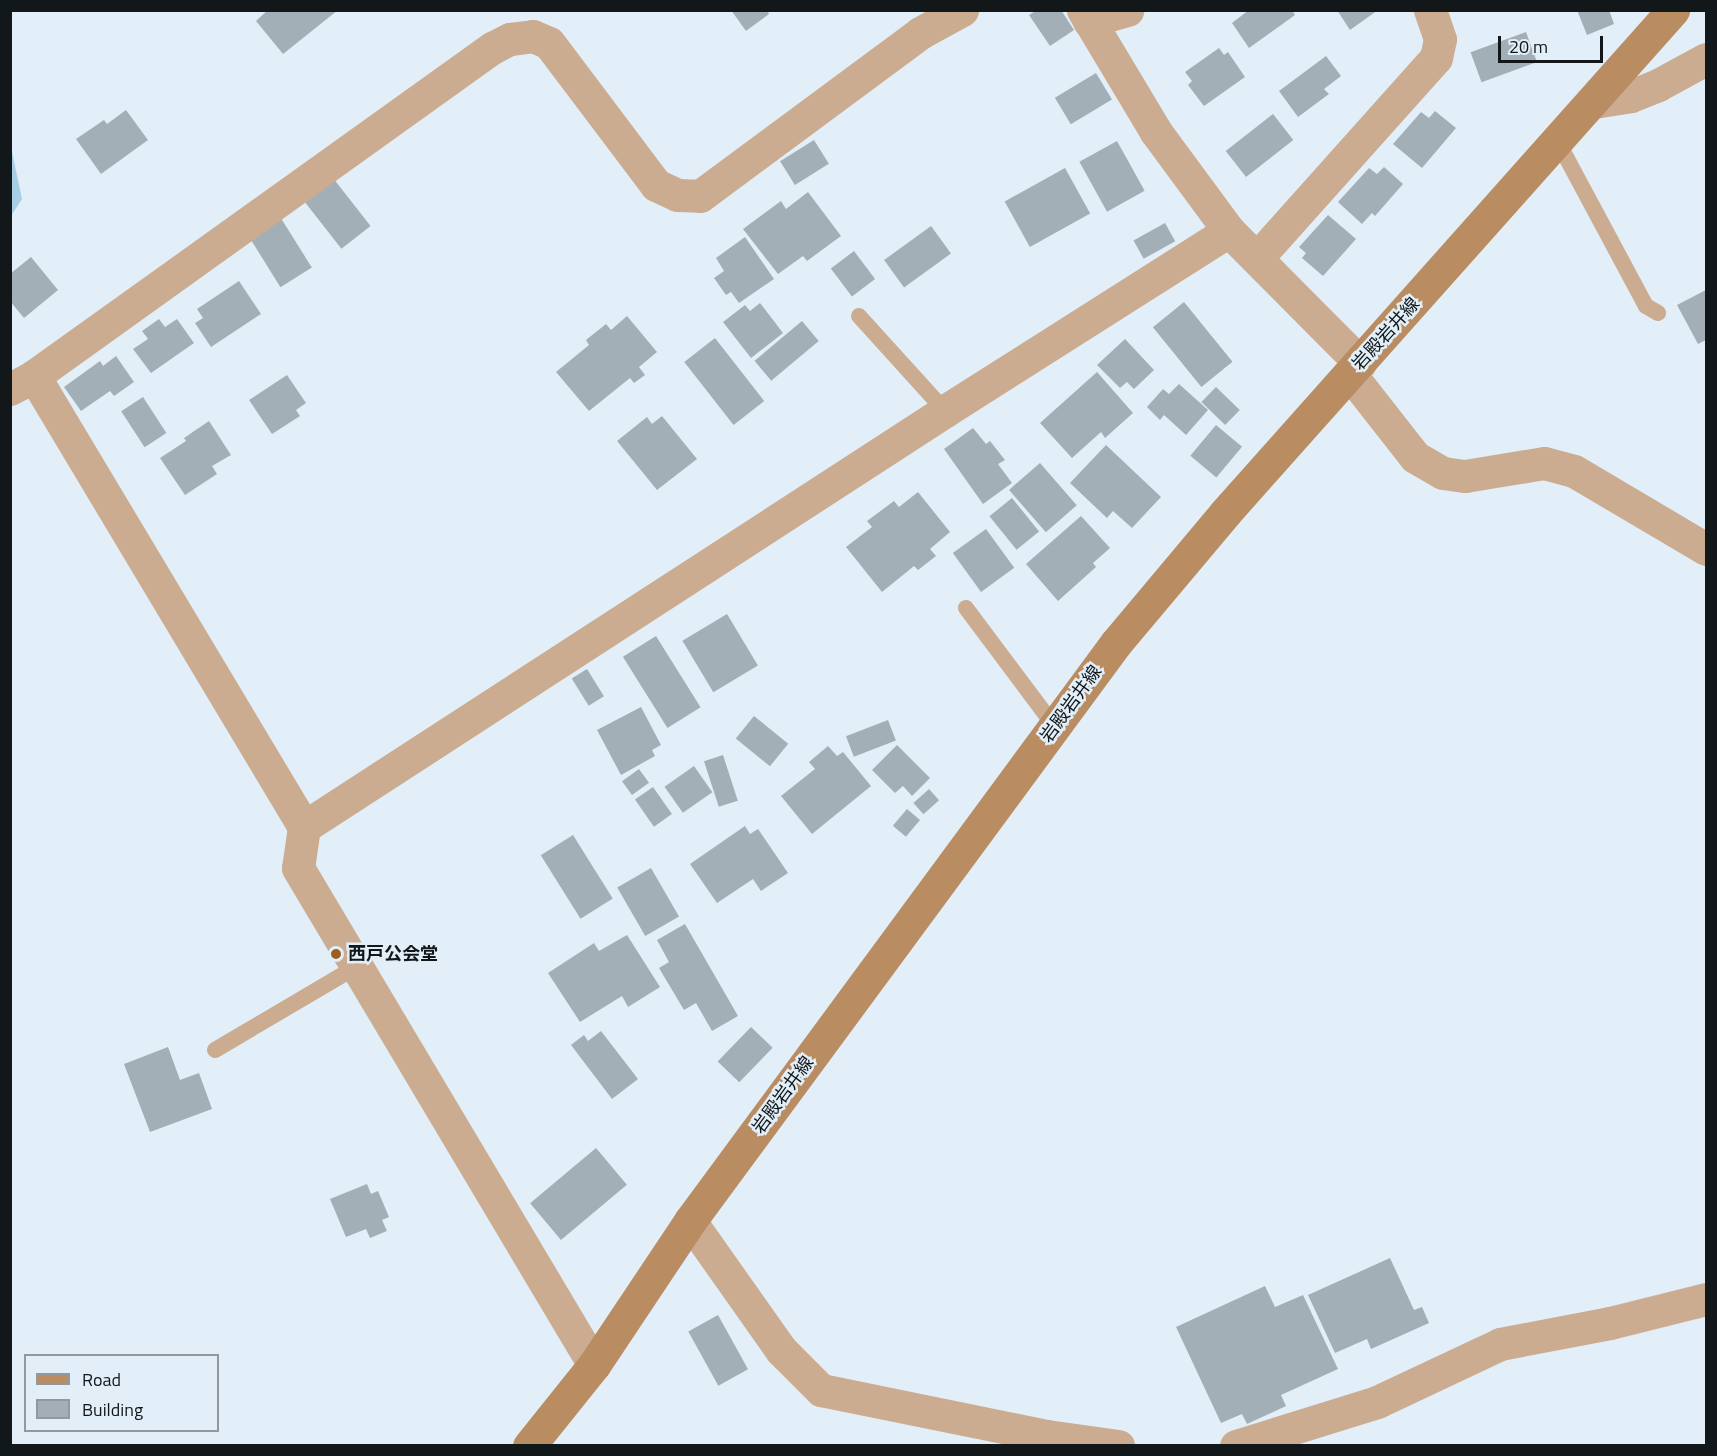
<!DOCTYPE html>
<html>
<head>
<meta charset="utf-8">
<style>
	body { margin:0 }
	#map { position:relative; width:1717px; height:1456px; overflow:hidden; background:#e2eff8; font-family:"Titillium Web","Noto Sans JP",sans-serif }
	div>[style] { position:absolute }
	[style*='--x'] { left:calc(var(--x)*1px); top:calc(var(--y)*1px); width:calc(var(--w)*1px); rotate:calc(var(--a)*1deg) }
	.green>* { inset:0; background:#a9cfe6 }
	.building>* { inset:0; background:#a2afb7; transform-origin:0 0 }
	.service>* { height:16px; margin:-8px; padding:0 8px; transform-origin:8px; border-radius:8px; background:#cbac91 }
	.minor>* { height:33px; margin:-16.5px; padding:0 16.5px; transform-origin:16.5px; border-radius:16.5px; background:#cbac91 }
	.secondary>* { height:33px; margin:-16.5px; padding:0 16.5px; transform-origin:16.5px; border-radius:16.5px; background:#b98c62 }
	.dots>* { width:16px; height:16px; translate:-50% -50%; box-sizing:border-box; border:3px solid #e2eff8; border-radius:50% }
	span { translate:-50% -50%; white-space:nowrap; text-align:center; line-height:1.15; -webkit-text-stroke:5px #e2eff8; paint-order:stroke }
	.street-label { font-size:18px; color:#12171a }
	.poi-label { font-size:18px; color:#12171a; font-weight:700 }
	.left { translate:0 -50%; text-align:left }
	.frame { position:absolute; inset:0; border:12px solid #12171a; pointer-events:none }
	.legend { position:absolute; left:24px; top:1354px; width:195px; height:78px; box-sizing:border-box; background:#e2eff8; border:2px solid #8f999f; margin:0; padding:8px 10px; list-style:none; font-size:18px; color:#12171a }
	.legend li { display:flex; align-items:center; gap:12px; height:30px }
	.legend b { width:30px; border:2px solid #8f999f }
	.scale { position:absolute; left:1498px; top:36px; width:105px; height:27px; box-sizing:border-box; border:3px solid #12171a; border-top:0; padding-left:8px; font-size:18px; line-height:21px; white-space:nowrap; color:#12171a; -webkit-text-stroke:4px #e2eff8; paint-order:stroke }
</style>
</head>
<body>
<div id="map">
	<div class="green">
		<i style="clip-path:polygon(11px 147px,22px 199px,11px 216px,10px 216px)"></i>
	</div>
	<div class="building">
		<i style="clip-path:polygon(268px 10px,338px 10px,283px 54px,256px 21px)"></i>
		<i style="clip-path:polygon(731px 10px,767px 10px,769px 14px,746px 31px)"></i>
		<i style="clip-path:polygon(1037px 10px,1061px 10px,1074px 30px,1050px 46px,1029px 15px)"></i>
		<i style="clip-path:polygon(1249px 10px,1292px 10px,1295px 15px,1249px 48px,1232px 23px)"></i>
		<i style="clip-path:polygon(1337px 10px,1378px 10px,1350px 30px)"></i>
		<i style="clip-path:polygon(1577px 10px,1609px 10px,1614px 24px,1587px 35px)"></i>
		<i style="left:1526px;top:32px;width:32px;height:59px;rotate:70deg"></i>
		<i style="clip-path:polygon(1219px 48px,1224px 55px,1228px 52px,1245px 77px,1204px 106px,1188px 85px,1192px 81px,1185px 72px)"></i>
		<i style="clip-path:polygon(1326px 56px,1341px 76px,1324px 89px,1329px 94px,1298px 117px,1279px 91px)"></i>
		<i style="left:1096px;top:73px;width:31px;height:48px;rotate:59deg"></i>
		<i style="clip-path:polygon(126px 110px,148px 140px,101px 174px,76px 139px,104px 120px,107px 124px)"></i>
		<i style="clip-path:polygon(1435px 111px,1456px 128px,1422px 168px,1393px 144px,1421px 112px,1429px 118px)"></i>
		<i style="left:1273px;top:114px;width:33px;height:60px;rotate:52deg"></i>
		<i style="left:814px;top:140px;width:28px;height:40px;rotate:58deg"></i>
		<i style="left:1117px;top:141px;width:57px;height:43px;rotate:61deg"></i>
		<i style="clip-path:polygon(1384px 167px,1403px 184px,1375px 216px,1372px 213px,1362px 224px,1338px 202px,1369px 168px,1377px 174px)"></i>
		<i style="left:1065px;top:168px;width:52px;height:69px;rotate:61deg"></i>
		<i style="left:333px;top:178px;width:61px;height:37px;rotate:52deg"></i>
		<i style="clip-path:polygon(808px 192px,841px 236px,807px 261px,803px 256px,778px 274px,743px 229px,781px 201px,786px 209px)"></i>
		<i style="left:279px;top:215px;width:62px;height:37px;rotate:58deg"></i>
		<i style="clip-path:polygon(1328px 215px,1356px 239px,1323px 276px,1302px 258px,1306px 253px,1299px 247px)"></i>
		<i style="left:1165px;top:223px;width:21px;height:36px;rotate:61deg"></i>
		<i style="left:931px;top:226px;width:34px;height:58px;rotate:54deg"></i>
		<i style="clip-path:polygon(745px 237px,774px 279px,739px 303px,731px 292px,726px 295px,714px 278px,724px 271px,716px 258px)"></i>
		<i style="left:854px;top:251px;width:35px;height:29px;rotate:53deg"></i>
		<i style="clip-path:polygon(31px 257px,58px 290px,24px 318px,10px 301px,10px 274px)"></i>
		<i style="clip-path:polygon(239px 281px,261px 314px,211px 347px,195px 323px,203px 318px,197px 309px)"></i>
		<i style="clip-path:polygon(1706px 290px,1706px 340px,1698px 344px,1677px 305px)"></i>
		<i style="left:1184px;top:302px;width:77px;height:40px;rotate:51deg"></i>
		<i style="clip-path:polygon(760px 303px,783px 333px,751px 358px,723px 322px,745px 305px,750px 311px)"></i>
		<i style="clip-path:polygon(627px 316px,657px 352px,639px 367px,645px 375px,634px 383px,630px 378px,589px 411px,556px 372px,589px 345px,586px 340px,606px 324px,611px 330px)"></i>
		<i style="clip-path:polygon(159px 319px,165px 327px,177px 319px,194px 343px,151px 373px,133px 349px,148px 339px,142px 331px)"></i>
		<i style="left:802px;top:321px;width:26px;height:62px;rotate:50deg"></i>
		<i style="left:715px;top:338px;width:80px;height:39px;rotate:52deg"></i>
		<i style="clip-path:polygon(1125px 339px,1154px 370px,1134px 389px,1127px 382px,1120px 388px,1097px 365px)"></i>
		<i style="clip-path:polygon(116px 356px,134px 382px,114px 396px,110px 391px,81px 411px,64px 387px,100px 361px,103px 366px)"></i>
		<i style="clip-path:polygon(1097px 372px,1133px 413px,1105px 438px,1101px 432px,1072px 458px,1040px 423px)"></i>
		<i style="clip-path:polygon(287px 375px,306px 403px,296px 410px,300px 416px,272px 434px,249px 400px)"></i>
		<i style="clip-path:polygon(1179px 384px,1208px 410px,1186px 435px,1164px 415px,1160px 420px,1147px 407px,1163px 389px,1169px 394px)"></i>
		<i style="left:1216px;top:387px;width:33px;height:21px;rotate:44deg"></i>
		<i style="left:143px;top:397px;width:43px;height:26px;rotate:57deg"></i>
		<i style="clip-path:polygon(662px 416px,697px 459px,657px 490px,617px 441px,647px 417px,652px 424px)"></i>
		<i style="clip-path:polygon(209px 421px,231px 455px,212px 466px,217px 474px,185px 495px,160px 458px,186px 441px,184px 438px)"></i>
		<i style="left:1216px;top:425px;width:34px;height:40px;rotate:40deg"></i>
		<i style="clip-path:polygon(973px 428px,986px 444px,990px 441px,1005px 460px,998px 464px,1012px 483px,983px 504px,944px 449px)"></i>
		<i style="clip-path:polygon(1106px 445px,1161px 497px,1132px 528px,1113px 511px,1107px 518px,1070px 483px)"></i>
		<i style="left:1040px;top:463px;width:56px;height:41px;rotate:49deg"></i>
		<i style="clip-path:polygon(918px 492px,950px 532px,930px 549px,936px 556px,918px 570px,914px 566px,882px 592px,846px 547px,872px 527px,867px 521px,894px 501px,899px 507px)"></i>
		<i style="left:1012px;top:498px;width:43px;height:29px;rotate:51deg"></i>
		<i style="clip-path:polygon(1081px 516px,1110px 548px,1093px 563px,1096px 567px,1058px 601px,1026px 564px)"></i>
		<i style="left:986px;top:529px;width:48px;height:41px;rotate:54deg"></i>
		<i style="left:727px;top:614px;width:60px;height:52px;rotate:59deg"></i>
		<i style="left:656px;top:636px;width:84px;height:39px;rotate:58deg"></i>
		<i style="left:587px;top:669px;width:32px;height:18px;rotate:58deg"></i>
		<i style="clip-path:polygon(641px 707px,661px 745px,652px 750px,655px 756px,621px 775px,597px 730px)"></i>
		<i style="left:754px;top:716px;width:44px;height:29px;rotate:39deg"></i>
		<i style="left:888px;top:720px;width:22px;height:45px;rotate:69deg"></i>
		<i style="clip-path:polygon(897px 745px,930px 778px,912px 796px,903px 786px,895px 793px,872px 770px)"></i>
		<i style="clip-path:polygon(828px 746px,837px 756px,843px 752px,871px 786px,812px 834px,781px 796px,815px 769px,809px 762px)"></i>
		<i style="left:723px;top:755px;width:48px;height:20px;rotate:72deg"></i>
		<i style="left:694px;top:766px;width:32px;height:36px;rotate:55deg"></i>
		<i style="left:639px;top:769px;width:17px;height:21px;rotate:54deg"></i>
		<i style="left:653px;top:787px;width:33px;height:22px;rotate:55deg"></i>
		<i style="left:929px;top:789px;width:15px;height:21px;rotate:48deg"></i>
		<i style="left:907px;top:809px;width:17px;height:22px;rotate:40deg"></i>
		<i style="clip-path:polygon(745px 826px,750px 834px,758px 829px,788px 873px,761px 891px,753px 879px,717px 903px,690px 864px)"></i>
		<i style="left:573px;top:835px;width:75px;height:38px;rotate:58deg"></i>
		<i style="left:651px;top:868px;width:56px;height:39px;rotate:60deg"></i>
		<i style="clip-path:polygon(685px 924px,738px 1016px,712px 1031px,696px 1003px,684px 1010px,659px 968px,669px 962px,657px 940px)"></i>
		<i style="clip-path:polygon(627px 935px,660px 987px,628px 1007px,622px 996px,580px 1022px,548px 973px,594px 943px,599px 951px)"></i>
		<i style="left:751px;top:1027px;width:30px;height:48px;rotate:44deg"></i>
		<i style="clip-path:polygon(601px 1031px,638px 1079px,612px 1099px,571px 1045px,584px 1035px,588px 1041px)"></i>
		<i style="clip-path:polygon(168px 1047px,180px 1080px,199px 1073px,212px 1109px,150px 1132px,124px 1064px)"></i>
		<i style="left:596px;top:1148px;width:48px;height:86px;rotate:50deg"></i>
		<i style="clip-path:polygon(367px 1184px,371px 1194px,378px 1191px,389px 1217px,382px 1220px,387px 1231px,370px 1238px,366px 1229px,346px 1237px,330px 1199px)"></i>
		<i style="clip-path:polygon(1390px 1258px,1414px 1310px,1422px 1307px,1429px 1323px,1371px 1349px,1367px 1339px,1335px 1353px,1308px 1295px)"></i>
		<i style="clip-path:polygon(1265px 1286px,1275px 1307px,1303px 1295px,1338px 1369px,1281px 1395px,1286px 1406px,1247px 1424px,1242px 1414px,1221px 1423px,1176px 1327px)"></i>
		<i style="left:718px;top:1315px;width:62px;height:34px;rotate:61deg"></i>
	</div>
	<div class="service">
		<i style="--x:1558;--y:142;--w:186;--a:61.8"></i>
		<i style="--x:1646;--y:306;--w:14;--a:30"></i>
		<i style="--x:859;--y:316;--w:128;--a:47.8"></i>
		<i style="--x:966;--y:608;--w:149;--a:53.2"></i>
		<i style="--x:215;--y:1050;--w:164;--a:-30.5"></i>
	</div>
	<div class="minor">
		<i style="--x:1083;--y:10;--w:142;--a:59.1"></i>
		<i style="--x:1156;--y:132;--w:123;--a:53.6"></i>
		<i style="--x:1229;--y:231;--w:186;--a:45.2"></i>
		<i style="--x:1089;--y:21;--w:40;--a:-16"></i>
		<i style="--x:1594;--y:102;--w:37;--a:-9"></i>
		<i style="--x:1631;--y:96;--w:29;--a:-22"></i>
		<i style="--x:1658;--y:85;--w:55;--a:-28.4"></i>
		<i style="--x:1257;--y:258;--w:268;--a:-48.2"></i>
		<i style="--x:1436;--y:58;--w:19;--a:-78"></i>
		<i style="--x:1440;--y:39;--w:31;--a:-109"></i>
		<i style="--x:1350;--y:374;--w:105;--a:51.9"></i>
		<i style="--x:1415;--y:457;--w:32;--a:30"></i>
		<i style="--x:1443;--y:473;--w:22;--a:8"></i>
		<i style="--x:1465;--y:476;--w:80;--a:-9.3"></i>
		<i style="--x:1544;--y:463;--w:31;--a:15"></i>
		<i style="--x:1574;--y:471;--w:153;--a:30.6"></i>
		<i style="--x:34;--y:376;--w:526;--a:59.09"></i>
		<i style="--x:304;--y:827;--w:41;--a:98.3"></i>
		<i style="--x:298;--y:868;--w:578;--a:59.22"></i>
		<i style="--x:10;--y:389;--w:27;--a:-28"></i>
		<i style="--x:34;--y:376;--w:563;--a:-35.61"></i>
		<i style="--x:492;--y:48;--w:20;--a:-27"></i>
		<i style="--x:510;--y:39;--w:23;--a:-7"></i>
		<i style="--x:533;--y:36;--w:17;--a:24"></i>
		<i style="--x:549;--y:43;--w:178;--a:53"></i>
		<i style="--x:656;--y:185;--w:23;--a:25"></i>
		<i style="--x:677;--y:195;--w:23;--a:2"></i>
		<i style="--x:700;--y:196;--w:274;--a:-36.5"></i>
		<i style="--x:920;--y:33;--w:48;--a:-28.7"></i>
		<i style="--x:304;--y:827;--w:764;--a:-32.98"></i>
		<i style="--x:945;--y:411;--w:336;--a:-32.4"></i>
		<i style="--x:690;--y:1221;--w:158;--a:54.8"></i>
		<i style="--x:781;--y:1350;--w:57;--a:45"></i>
		<i style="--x:821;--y:1390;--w:231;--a:11.5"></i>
		<i style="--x:1047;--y:1436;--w:72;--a:8"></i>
		<i style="--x:1236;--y:1446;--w:148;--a:-17.3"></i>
		<i style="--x:1377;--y:1402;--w:136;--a:-25.2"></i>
		<i style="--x:1500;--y:1344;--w:112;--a:-10.8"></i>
		<i style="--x:1610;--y:1323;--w:99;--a:-14"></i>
	</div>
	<div class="secondary">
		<i style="--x:529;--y:1446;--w:104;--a:-51.3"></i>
		<i style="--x:594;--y:1365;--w:173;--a:-56.3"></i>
		<i style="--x:690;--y:1221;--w:718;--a:-53.61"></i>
		<i style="--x:1116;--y:643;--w:170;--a:-50"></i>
		<i style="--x:1225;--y:513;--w:674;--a:-48.31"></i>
	</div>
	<div class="dots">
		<i style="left:336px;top:954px;background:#9b6021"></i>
	</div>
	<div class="street-label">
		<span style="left:1386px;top:334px;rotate:-48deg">岩殿岩井線</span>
		<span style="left:1071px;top:704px;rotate:-54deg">岩殿岩井線</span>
		<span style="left:783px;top:1095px;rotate:-54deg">岩殿岩井線</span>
	</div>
	<div class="poi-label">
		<span class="left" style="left:348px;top:954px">西戸公会堂</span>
	</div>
	<div class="frame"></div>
	<ul class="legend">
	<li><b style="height:8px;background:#b98c62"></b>Road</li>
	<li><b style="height:16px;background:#a2afb7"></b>Building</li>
	</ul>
	<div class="scale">20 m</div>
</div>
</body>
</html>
